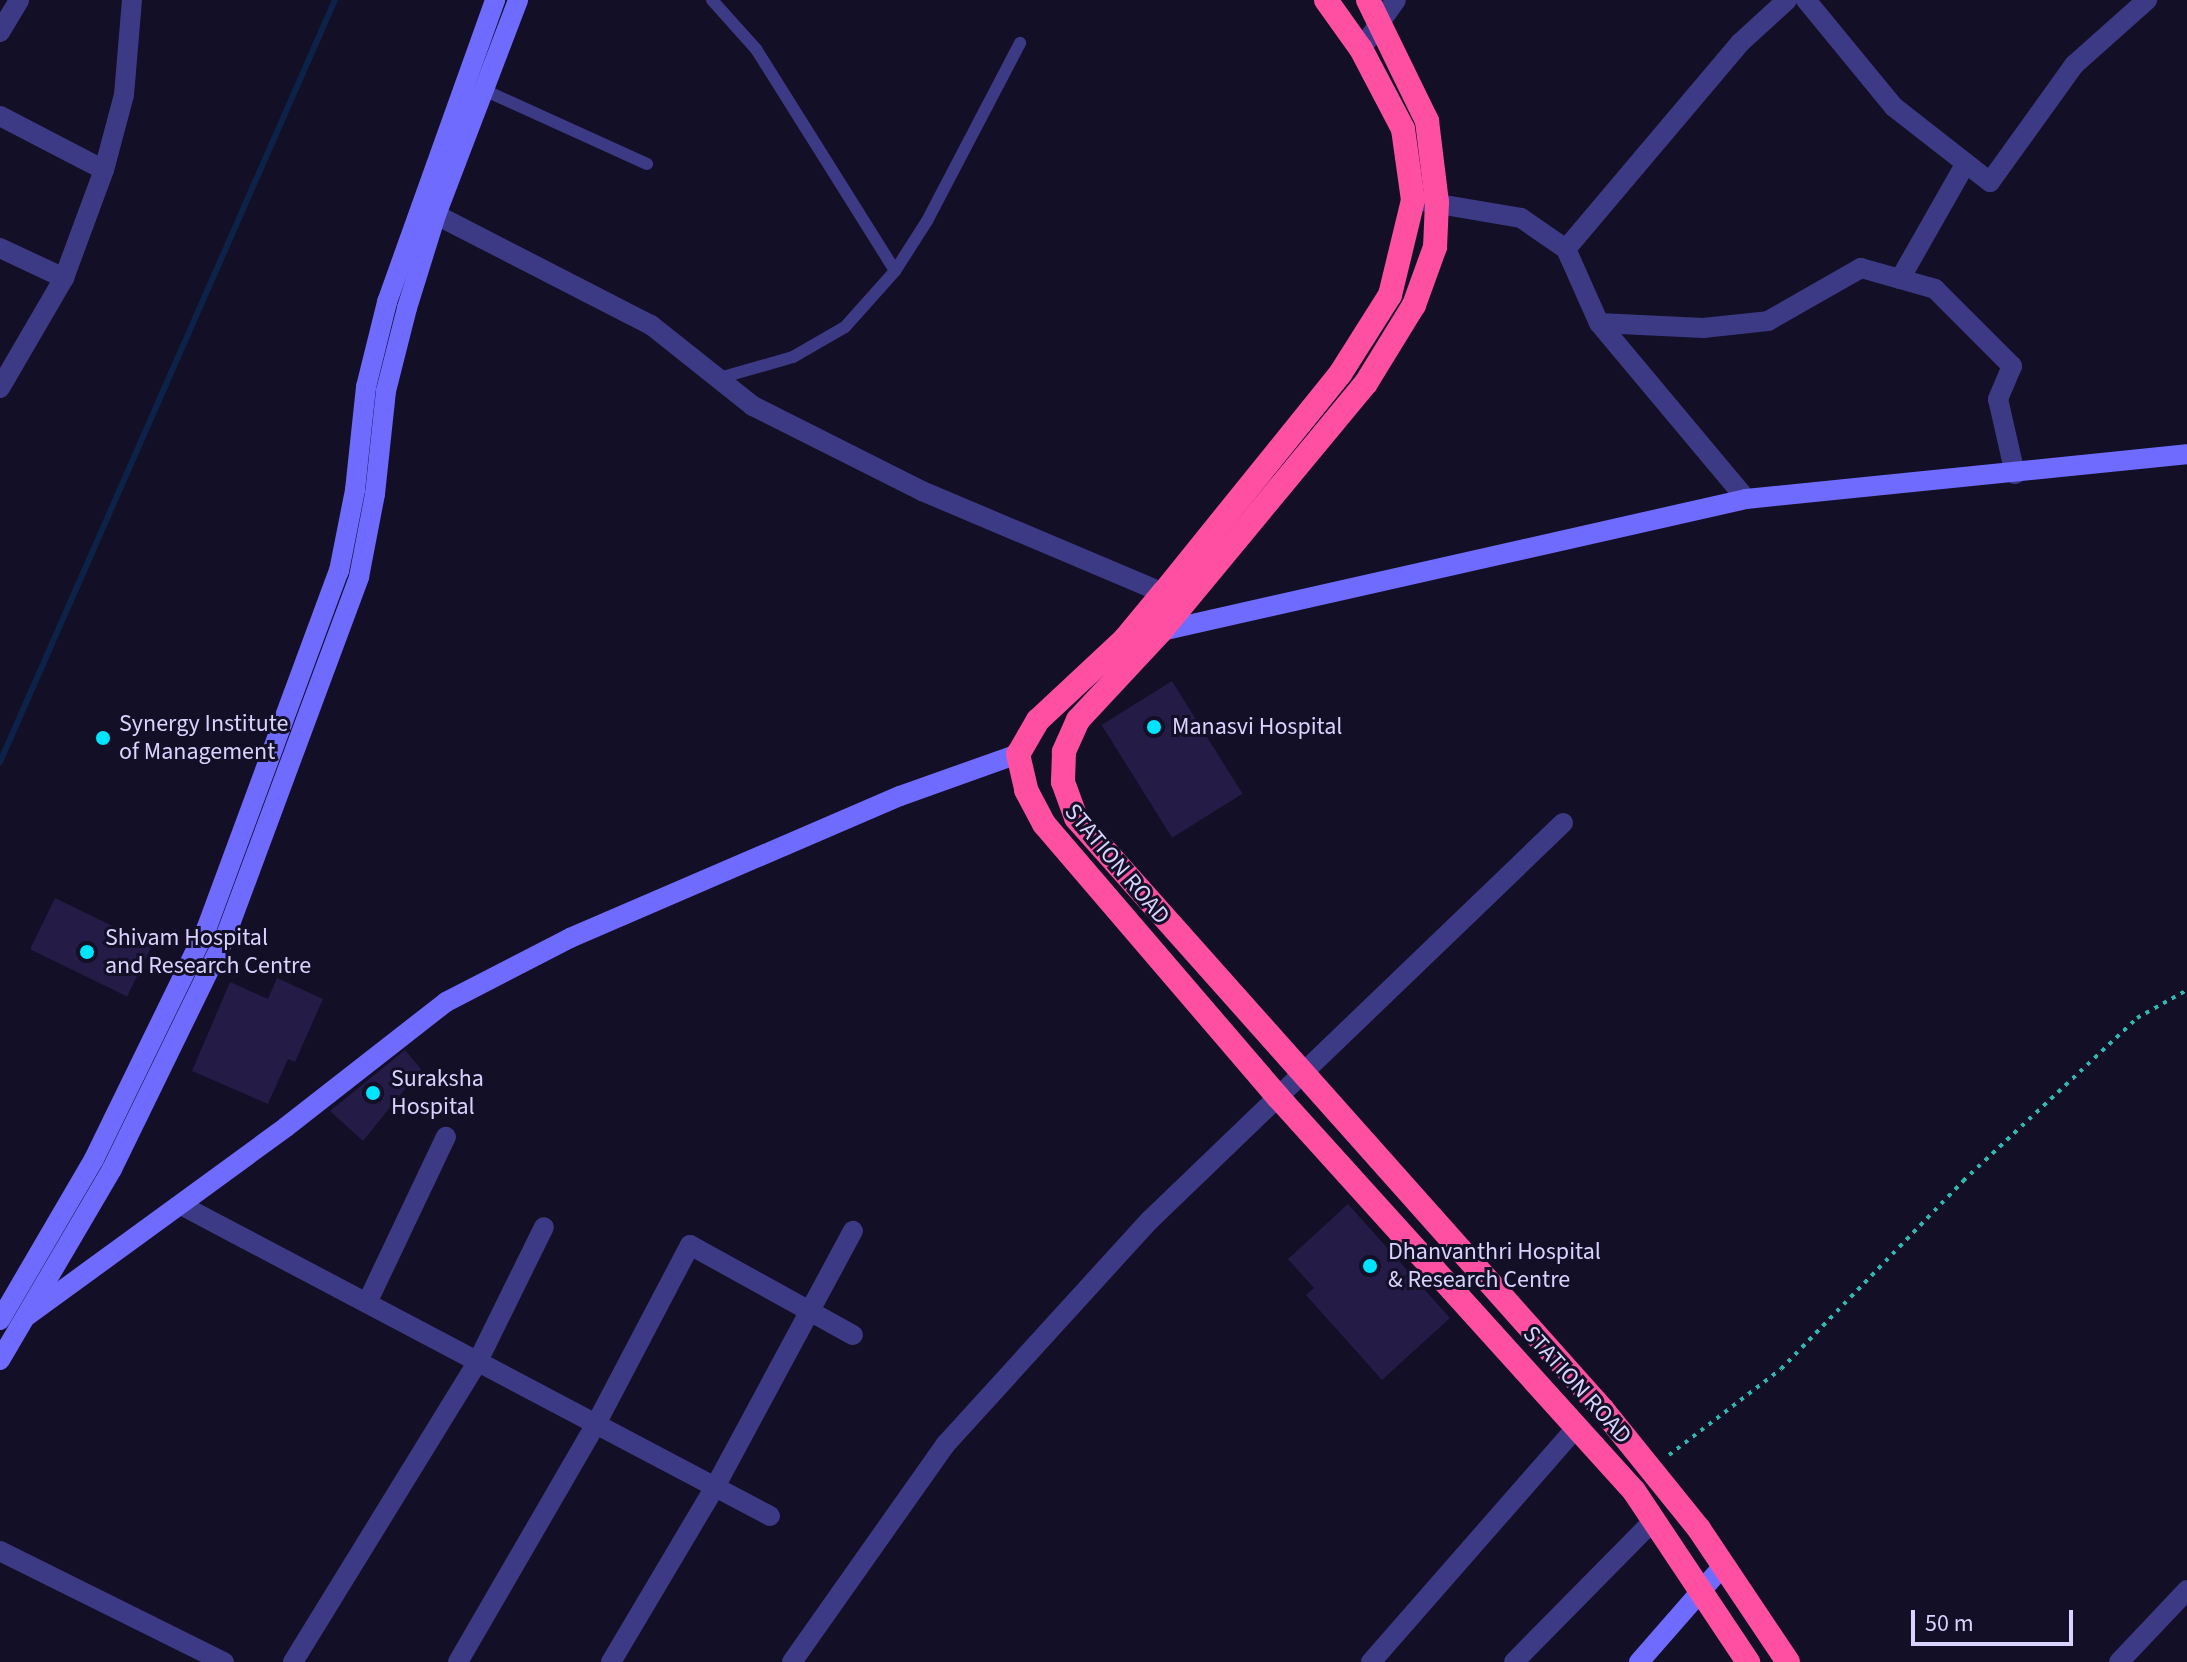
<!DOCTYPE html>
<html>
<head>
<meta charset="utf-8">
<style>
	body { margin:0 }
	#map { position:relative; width:2187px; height:1662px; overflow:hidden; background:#130f26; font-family:"Source Sans 3",sans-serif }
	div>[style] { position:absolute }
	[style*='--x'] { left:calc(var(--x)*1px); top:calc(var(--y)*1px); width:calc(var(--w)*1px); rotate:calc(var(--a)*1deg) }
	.stream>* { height:6px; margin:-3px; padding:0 3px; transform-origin:3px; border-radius:3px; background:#0c2248 }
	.building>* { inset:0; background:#241b47; transform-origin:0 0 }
	.path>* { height:4px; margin-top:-2px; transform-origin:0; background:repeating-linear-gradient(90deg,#2fb8b0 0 4px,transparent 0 10px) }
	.lane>* { height:12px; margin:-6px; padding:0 6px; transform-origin:6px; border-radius:6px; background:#3d3a85 }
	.street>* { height:20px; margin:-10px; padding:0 10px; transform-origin:10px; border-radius:10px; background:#3d3a85 }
	.secondary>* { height:20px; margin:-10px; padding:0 10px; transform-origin:10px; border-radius:10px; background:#6f6bff }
	.highway>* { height:24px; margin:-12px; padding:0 12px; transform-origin:12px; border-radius:12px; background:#ff4fa3 }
	.dots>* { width:22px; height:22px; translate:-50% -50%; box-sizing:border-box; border:4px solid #130f26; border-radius:50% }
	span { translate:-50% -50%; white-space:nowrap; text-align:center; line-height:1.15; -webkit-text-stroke:6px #130f26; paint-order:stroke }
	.poi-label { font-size:24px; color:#d9d4ff }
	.left { translate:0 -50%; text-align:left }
	.street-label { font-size:24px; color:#d9d4ff }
	.scale { position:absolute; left:1911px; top:1610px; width:162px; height:36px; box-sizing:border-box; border:4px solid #d9d4ff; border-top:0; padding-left:10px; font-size:24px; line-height:28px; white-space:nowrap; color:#d9d4ff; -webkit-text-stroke:6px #130f26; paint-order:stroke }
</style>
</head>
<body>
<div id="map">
	<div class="stream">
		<i style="--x:0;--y:762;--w:832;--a:-66.27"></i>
	</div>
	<div class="building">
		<i style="left:1172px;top:681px;width:133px;height:83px;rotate:58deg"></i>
		<i style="left:55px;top:898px;width:108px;height:57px;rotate:26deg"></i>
		<i style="clip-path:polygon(277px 978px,323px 999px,295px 1062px,288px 1059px,268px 1104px,192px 1071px,230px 982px,268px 999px)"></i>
		<i style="clip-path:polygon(405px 1050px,421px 1069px,363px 1141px,330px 1111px)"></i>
		<i style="clip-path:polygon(1348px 1204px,1450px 1318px,1382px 1380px,1306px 1295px,1314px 1288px,1288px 1259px)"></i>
	</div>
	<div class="path">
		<i style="--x:1669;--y:1455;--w:141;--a:-37.5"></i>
		<i style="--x:1781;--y:1369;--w:262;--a:-45.9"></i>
		<i style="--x:1963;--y:1181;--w:238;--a:-43.1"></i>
		<i style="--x:2137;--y:1018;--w:57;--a:-29.2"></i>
	</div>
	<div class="lane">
		<i style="--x:712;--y:0;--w:66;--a:48.1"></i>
		<i style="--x:756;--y:49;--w:262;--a:57.9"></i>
		<i style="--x:484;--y:90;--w:179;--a:24.4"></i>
		<i style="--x:716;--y:379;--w:80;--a:-15.9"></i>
		<i style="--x:793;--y:357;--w:60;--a:-30"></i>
		<i style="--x:845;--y:327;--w:75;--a:-48.2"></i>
		<i style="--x:895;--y:271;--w:59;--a:-57.4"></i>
		<i style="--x:927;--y:221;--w:201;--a:-62.4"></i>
	</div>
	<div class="street">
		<i style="--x:1806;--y:0;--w:139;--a:50.6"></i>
		<i style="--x:1894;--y:107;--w:122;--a:38"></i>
		<i style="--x:1990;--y:182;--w:144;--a:-54.3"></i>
		<i style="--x:2074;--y:65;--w:98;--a:-41.7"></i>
		<i style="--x:0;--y:32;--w:37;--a:-59"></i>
		<i style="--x:1361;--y:49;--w:60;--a:-54.5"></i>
		<i style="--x:0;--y:116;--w:117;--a:27.4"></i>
		<i style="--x:1421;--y:201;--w:101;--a:9.6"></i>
		<i style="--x:1521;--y:218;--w:55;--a:34.6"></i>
		<i style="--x:1566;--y:249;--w:81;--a:66"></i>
		<i style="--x:1599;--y:323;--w:229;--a:50.1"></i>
		<i style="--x:421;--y:207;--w:259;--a:27.2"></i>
		<i style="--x:651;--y:325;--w:130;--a:38.5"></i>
		<i style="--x:753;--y:406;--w:189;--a:26.7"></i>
		<i style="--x:922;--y:491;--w:262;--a:22.9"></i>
		<i style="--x:0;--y:248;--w:71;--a:25.1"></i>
		<i style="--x:1566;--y:249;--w:270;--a:-49.8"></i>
		<i style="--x:1740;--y:43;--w:64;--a:-42.5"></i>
		<i style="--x:1900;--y:279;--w:133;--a:-60.4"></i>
		<i style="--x:1599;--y:323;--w:104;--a:2.8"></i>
		<i style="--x:1703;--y:328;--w:65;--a:-6.1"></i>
		<i style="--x:1768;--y:321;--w:107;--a:-29.7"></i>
		<i style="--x:1861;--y:268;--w:77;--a:15.8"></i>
		<i style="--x:1935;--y:289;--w:109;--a:45"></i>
		<i style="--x:2012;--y:366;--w:36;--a:113"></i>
		<i style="--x:1998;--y:399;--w:77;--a:77.2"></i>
		<i style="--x:0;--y:388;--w:127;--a:-59.8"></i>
		<i style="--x:64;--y:278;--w:115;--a:-69.7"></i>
		<i style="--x:104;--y:170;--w:78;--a:-75.1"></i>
		<i style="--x:124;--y:95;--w:95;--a:-85.2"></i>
		<i style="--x:181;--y:1205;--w:666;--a:27.83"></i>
		<i style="--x:367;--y:1303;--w:184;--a:-64.6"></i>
		<i style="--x:0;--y:1551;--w:250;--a:26.4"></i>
		<i style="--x:293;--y:1662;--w:353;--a:-58.4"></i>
		<i style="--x:478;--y:1361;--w:149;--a:-63.8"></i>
		<i style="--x:458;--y:1662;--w:275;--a:-59.9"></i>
		<i style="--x:596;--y:1424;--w:202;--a:-62.3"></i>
		<i style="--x:690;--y:1245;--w:186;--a:28.9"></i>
		<i style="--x:611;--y:1662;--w:204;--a:-59.3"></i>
		<i style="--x:715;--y:1487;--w:291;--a:-61.7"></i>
		<i style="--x:792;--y:1662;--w:266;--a:-54.8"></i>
		<i style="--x:945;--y:1445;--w:304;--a:-47.7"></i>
		<i style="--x:1150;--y:1220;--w:573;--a:-43.87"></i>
		<i style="--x:1371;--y:1662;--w:311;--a:-48.8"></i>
		<i style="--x:1514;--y:1662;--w:199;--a:-45.4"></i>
		<i style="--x:2119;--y:1662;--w:99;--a:-46.6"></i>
	</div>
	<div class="secondary">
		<i style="--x:1157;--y:632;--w:604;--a:-12.72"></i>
		<i style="--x:1746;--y:499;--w:443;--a:-5.8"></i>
		<i style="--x:27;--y:1316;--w:321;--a:-36.1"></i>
		<i style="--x:286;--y:1127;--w:203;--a:-38"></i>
		<i style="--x:446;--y:1002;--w:140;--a:-27.3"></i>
		<i style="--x:570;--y:938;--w:359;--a:-23.3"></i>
		<i style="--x:900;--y:796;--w:125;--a:-19.6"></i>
		<i style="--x:0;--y:1320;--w:186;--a:-59.7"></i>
		<i style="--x:94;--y:1159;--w:258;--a:-64"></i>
		<i style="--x:207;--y:927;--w:380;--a:-69.7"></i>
		<i style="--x:339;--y:571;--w:83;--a:-78.8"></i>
		<i style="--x:355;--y:490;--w:104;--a:-83.9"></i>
		<i style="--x:366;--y:387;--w:88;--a:-76.1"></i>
		<i style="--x:387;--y:302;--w:321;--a:-70.3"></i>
		<i style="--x:0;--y:1360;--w:221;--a:-59.6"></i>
		<i style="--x:112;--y:1169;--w:260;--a:-64"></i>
		<i style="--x:226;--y:935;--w:382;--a:-69.6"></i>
		<i style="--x:359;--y:577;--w:85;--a:-79.1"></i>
		<i style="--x:375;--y:494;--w:104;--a:-83.9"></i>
		<i style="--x:386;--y:391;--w:86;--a:-75.8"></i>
		<i style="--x:407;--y:308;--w:97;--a:-72.7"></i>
		<i style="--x:436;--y:215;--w:230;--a:-69.1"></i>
		<i style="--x:1639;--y:1662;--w:129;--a:-48.8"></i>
	</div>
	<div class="highway">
		<i style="--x:1326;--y:0;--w:60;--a:54.5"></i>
		<i style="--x:1361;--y:49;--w:90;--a:62.3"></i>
		<i style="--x:1403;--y:129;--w:72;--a:82"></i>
		<i style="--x:1413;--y:200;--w:98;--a:103.6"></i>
		<i style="--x:1390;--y:295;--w:93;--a:122.3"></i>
		<i style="--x:1340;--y:374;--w:282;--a:128.9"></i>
		<i style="--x:1163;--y:593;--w:60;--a:129.6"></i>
		<i style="--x:1125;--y:639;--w:119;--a:137"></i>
		<i style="--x:1038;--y:720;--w:39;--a:120"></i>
		<i style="--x:1018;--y:754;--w:37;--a:77"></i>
		<i style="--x:1026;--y:790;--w:38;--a:62"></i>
		<i style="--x:1044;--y:824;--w:360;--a:49.4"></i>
		<i style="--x:1278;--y:1097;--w:531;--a:47.9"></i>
		<i style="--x:1634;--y:1491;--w:206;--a:56.3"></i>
		<i style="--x:1368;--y:0;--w:135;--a:64"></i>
		<i style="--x:1427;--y:121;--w:82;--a:83"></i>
		<i style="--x:1437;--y:202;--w:45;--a:92.5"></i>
		<i style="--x:1435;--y:247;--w:62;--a:109.9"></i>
		<i style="--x:1414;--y:305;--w:92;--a:121.6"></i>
		<i style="--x:1366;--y:383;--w:322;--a:129.6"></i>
		<i style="--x:1161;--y:631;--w:122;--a:133"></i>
		<i style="--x:1078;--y:720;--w:35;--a:114"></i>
		<i style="--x:1064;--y:752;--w:30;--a:92"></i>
		<i style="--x:1063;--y:782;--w:38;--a:70"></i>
		<i style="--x:1076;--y:818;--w:793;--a:48.32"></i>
		<i style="--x:1603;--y:1410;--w:153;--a:51.1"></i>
		<i style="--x:1699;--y:1529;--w:160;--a:56.2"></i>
	</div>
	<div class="dots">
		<i style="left:1154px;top:727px;background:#00e5ff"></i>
		<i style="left:103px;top:738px;background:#00e5ff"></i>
		<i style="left:87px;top:952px;background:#00e5ff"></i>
		<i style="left:373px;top:1093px;background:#00e5ff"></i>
		<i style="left:1370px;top:1266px;background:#00e5ff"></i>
	</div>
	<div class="poi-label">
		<span class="left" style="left:119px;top:738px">Synergy Institute<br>of Management</span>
		<span class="left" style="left:1172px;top:727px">Manasvi Hospital</span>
		<span class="left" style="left:105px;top:952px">Shivam Hospital<br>and Research Centre</span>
		<span class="left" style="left:391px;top:1093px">Suraksha<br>Hospital</span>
		<span class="left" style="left:1388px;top:1266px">Dhanvanthri Hospital<br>&amp; Research Centre</span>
	</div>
	<div class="street-label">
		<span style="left:1117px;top:864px;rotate:50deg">STATION ROAD</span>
		<span style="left:1577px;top:1385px;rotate:48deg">STATION ROAD</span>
	</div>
	<div class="scale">50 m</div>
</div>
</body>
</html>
